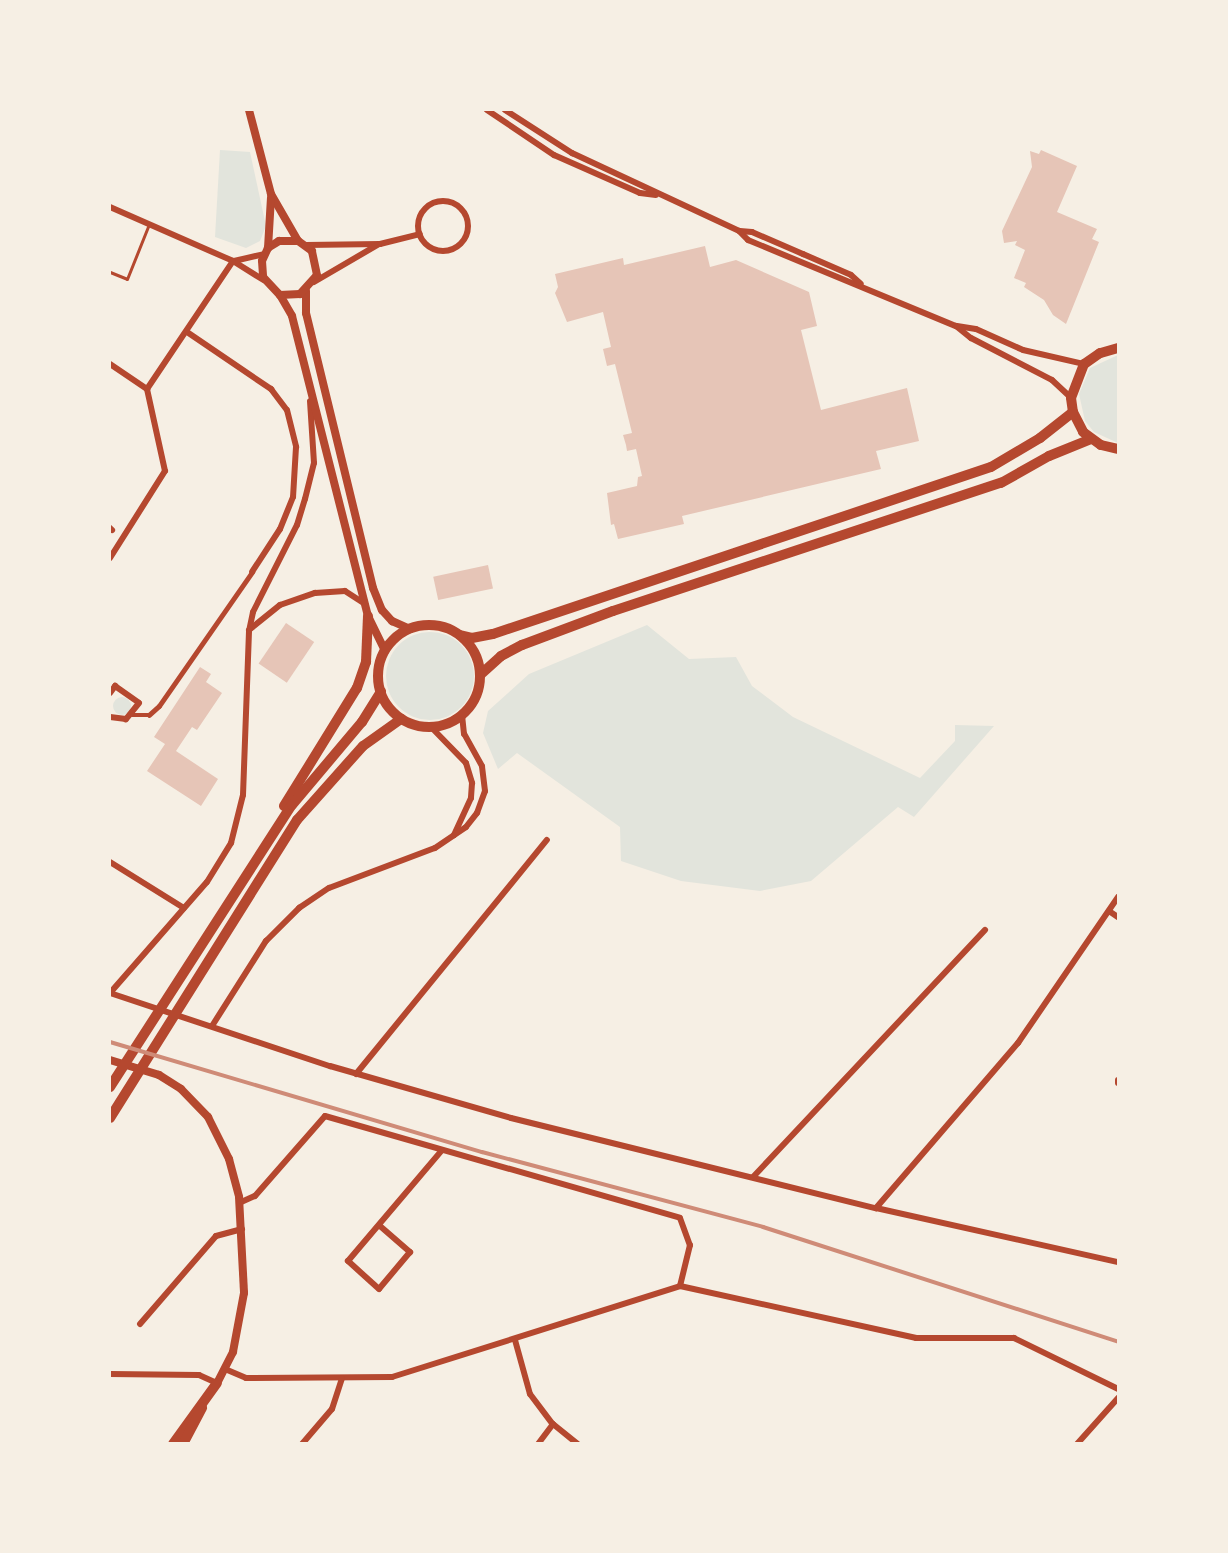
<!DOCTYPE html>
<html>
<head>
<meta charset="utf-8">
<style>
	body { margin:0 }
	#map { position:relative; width:1228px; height:1553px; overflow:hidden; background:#f6efe4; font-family:Karla,sans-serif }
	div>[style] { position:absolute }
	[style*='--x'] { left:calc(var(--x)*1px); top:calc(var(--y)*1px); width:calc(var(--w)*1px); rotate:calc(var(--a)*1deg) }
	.green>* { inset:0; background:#e2e4dc }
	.round { border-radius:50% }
	.building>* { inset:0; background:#e6c5b7; transform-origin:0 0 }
	.service>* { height:3px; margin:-1.5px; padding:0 1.5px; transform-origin:1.5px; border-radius:1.5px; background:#b5482f }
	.pedestrian>* { height:4.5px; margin:-2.25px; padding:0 2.25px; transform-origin:2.25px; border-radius:2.25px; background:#b5482f }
	.minor>* { height:6px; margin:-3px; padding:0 3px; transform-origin:3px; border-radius:3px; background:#b5482f }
	.minor>.ring { margin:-3px; padding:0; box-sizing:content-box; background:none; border:6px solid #b5482f; border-radius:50% }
	.tertiary>* { height:8px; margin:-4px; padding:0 4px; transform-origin:4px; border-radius:4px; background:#b5482f }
	.primary>* { height:10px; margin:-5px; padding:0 5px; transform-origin:5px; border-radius:5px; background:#b5482f }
	.primary>.ring { margin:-5px; padding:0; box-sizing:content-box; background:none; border:10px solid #b5482f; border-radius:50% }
	.rail>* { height:4px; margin:-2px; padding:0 2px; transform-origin:2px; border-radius:2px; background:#cf8b77 }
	span { translate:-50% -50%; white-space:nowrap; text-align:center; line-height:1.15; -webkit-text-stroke:6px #f6efe4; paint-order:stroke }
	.frame { position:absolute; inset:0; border:111px solid #f6efe4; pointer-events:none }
</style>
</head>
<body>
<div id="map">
	<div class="green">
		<i style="clip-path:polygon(220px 150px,250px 152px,266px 226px,260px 241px,246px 248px,215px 237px)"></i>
		<i style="clip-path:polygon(1118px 355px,1118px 443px,1094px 432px,1085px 421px,1079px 394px,1090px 368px)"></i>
		<i style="clip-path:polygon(647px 625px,689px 659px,736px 657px,752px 686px,793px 717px,920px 778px,955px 741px,955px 725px,994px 726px,914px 817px,898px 807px,811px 881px,760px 891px,681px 881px,621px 861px,620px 827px,517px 753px,498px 769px,483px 733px,488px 711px,529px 674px)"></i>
		<i class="round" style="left:386px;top:632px;width:88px;height:88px"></i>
		<i class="round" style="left:113px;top:697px;width:18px;height:18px"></i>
	</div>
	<div class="building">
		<i style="clip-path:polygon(1041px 150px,1077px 166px,1057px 212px,1097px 229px,1092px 239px,1099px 242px,1066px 324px,1053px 315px,1044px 300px,1024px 287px,1026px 283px,1014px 278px,1025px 250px,1015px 245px,1017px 241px,1004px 243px,1002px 231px,1032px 167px,1030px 151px,1039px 154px)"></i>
		<i style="clip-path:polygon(705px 246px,710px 267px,736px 260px,809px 292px,817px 326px,801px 330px,821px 410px,907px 388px,919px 441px,876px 451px,881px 469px,682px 516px,684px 524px,618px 539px,614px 524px,611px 525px,607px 493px,637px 486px,638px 477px,642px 476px,636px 449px,627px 451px,626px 445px,623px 435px,632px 433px,615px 364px,607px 366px,603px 349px,611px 347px,603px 312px,567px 322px,555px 293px,558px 287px,555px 274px,623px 258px,624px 265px)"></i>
		<i style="left:488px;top:565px;width:24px;height:56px;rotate:78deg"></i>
		<i style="left:286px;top:623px;width:34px;height:49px;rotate:34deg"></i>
		<i style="clip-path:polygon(200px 667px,211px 674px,206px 682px,222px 693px,197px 730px,192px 727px,176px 751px,218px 779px,201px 806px,147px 771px,165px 744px,154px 737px)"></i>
	</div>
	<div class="service">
		<i style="--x:110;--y:272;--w:18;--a:22"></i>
		<i style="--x:127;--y:279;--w:59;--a:-68.2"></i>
	</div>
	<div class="pedestrian">
		<i style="--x:132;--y:715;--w:17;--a:0"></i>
		<i style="--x:149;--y:715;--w:13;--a:-42"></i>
		<i style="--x:159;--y:706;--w:163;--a:-55.2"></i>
	</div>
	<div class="minor">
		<i style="--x:487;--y:110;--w:81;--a:33.9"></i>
		<i style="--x:554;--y:155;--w:94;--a:23.8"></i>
		<i style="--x:640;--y:193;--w:16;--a:7"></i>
		<i style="--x:505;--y:110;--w:80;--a:32.7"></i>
		<i style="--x:572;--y:153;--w:184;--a:25"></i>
		<i style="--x:739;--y:231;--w:13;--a:45"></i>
		<i style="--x:748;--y:240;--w:225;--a:22.5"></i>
		<i style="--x:956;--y:326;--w:19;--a:39"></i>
		<i style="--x:971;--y:338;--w:91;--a:27.4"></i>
		<i style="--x:1052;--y:380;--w:26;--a:43"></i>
		<i class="ring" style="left:418px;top:201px;width:44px;height:44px"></i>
		<i style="--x:110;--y:207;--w:134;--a:23.7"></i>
		<i style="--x:233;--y:261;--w:36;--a:32"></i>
		<i style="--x:740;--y:231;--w:12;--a:5"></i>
		<i style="--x:752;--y:232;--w:56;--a:23.3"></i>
		<i style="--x:803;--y:254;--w:52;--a:23.6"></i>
		<i style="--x:851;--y:275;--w:13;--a:42"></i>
		<i style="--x:306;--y:245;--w:74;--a:-0.8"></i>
		<i style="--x:380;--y:244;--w:41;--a:-14"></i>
		<i style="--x:234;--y:261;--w:32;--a:-13"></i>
		<i style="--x:314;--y:282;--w:75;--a:-30.3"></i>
		<i style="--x:957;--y:326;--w:19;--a:9"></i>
		<i style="--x:976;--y:329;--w:51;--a:24.1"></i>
		<i style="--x:1023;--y:350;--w:63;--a:12.9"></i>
		<i style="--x:187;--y:332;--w:102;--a:34.2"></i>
		<i style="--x:271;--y:389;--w:26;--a:53"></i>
		<i style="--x:287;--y:410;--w:38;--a:76"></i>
		<i style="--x:296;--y:447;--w:50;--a:93.4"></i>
		<i style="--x:293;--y:497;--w:35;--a:112"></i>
		<i style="--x:280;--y:529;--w:51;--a:123.1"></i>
		<i style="--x:110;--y:364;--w:45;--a:34"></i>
		<i style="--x:110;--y:528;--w:3;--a:45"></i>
		<i style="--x:110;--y:558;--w:103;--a:-57.7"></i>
		<i style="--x:165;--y:471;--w:84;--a:-102.4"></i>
		<i style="--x:147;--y:389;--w:154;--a:-56.1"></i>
		<i style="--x:249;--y:630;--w:40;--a:-39"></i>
		<i style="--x:280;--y:605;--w:37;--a:-19"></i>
		<i style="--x:315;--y:593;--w:30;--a:-4"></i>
		<i style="--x:345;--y:591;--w:24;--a:33"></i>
		<i style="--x:110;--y:693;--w:9;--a:-54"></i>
		<i style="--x:115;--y:686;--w:29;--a:35"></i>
		<i style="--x:139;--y:703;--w:21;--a:129"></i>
		<i style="--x:126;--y:719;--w:16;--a:-173"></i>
		<i style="--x:431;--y:727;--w:50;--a:45.8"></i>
		<i style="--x:466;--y:763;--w:21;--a:73"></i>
		<i style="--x:472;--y:783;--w:15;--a:94"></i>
		<i style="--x:471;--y:798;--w:41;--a:114.7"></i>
		<i style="--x:110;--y:862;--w:87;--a:31.9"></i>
		<i style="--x:1109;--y:911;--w:11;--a:34"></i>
		<i style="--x:110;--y:993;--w:232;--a:18.4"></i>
		<i style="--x:330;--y:1066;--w:188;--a:16"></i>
		<i style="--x:511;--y:1118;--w:376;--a:13.9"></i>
		<i style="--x:876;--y:1208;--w:248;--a:12.6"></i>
		<i style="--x:110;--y:993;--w:147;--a:-48.9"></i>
		<i style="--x:207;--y:882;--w:46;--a:-58.4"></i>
		<i style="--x:231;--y:843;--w:49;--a:-76"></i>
		<i style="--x:243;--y:795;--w:164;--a:-87.9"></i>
		<i style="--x:249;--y:631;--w:19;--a:-78"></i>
		<i style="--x:253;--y:612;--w:97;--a:-63.2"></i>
		<i style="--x:297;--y:525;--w:27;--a:-73"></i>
		<i style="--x:305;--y:499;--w:37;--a:-76"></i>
		<i style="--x:314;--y:463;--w:62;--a:-93.7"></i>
		<i style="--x:212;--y:1026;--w:101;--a:-57.6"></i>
		<i style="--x:266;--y:941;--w:47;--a:-45"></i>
		<i style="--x:299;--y:908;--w:36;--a:-34"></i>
		<i style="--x:329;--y:888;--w:113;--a:-20.7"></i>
		<i style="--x:435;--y:848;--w:37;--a:-34"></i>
		<i style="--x:466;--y:827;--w:18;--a:-52"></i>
		<i style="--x:477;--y:813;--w:23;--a:-70"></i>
		<i style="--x:485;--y:791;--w:25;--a:-97"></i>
		<i style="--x:482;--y:766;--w:37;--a:-119"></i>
		<i style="--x:464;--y:734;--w:18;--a:-96"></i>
		<i style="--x:356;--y:1074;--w:302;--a:-50.8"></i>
		<i style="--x:1118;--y:1080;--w:3;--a:90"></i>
		<i style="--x:753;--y:1177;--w:339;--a:-46.8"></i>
		<i style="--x:239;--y:1203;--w:17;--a:-24"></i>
		<i style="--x:255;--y:1196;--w:106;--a:-48.8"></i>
		<i style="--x:325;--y:1116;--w:369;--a:16"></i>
		<i style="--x:680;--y:1218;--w:29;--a:70"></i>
		<i style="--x:690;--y:1245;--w:42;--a:103.7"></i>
		<i style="--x:876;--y:1208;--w:218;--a:-49.3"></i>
		<i style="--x:1018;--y:1043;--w:177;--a:-55.6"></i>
		<i style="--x:380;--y:1226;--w:40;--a:41"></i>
		<i style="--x:410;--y:1252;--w:48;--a:130"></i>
		<i style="--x:379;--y:1289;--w:42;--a:-137.9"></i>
		<i style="--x:348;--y:1261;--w:145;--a:-49.7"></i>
		<i style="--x:140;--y:1324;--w:116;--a:-49.2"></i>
		<i style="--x:216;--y:1236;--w:27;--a:-15"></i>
		<i style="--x:515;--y:1340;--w:56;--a:74.5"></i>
		<i style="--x:530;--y:1394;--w:38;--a:53"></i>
		<i style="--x:553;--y:1424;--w:32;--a:39"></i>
		<i style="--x:225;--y:1369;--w:23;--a:23"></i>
		<i style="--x:246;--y:1378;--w:146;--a:-0.4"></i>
		<i style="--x:392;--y:1377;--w:302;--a:-17.5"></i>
		<i style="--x:680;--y:1286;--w:242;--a:12.4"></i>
		<i style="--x:916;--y:1338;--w:98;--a:0"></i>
		<i style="--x:1014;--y:1338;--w:116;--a:26.1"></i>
		<i style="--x:110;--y:1374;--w:89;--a:0.6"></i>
		<i style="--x:199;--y:1375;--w:20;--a:24"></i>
		<i style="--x:302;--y:1444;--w:46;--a:-49.4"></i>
		<i style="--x:332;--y:1409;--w:32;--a:-72"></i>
		<i style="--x:538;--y:1444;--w:25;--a:-53"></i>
		<i style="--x:1077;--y:1444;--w:62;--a:-48.3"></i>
	</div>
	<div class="tertiary">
		<i style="--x:249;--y:110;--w:87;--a:75.3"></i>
		<i style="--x:271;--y:194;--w:54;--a:60.1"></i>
		<i style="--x:268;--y:248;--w:50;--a:-86.6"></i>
		<i style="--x:306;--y:291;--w:22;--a:90"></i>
		<i style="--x:306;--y:313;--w:283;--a:76.3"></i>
		<i style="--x:373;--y:588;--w:24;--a:68"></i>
		<i style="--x:382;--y:610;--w:15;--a:48"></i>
		<i style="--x:392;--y:621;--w:20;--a:24"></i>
		<i style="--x:280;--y:295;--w:20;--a:-3"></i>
		<i style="--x:300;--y:294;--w:25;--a:-48"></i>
		<i style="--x:317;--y:275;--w:25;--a:-102"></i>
		<i style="--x:312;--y:251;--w:17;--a:-144"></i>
		<i style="--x:298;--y:241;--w:19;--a:180"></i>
		<i style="--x:279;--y:241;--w:13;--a:148"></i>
		<i style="--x:268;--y:248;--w:14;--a:115"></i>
		<i style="--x:262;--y:261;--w:16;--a:86"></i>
		<i style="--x:263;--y:277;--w:25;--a:47"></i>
		<i style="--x:280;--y:295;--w:24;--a:60"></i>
		<i style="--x:292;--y:316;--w:309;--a:75.8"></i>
		<i style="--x:368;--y:616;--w:39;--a:64"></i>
		<i style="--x:110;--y:1060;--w:51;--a:17"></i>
		<i style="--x:159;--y:1075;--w:26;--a:32"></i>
		<i style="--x:181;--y:1089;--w:39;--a:46"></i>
		<i style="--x:208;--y:1117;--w:47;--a:63.4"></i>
		<i style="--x:229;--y:1159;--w:39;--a:75"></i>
		<i style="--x:239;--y:1197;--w:96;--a:87"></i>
		<i style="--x:244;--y:1293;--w:60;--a:100.6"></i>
		<i style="--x:233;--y:1352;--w:35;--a:117"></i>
	</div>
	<div class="primary">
		<i style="--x:1118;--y:348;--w:19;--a:164"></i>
		<i style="--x:1100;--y:353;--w:19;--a:145"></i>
		<i style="--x:1084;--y:364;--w:36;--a:111"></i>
		<i style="--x:1071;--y:398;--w:14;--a:82"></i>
		<i style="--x:1073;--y:412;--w:22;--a:63"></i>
		<i style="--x:1083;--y:432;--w:22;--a:36"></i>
		<i style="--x:1101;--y:445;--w:17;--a:13"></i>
		<i class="ring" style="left:378px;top:625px;width:92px;height:92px"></i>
		<i style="--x:460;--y:635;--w:12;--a:14"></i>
		<i style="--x:472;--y:638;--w:21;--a:-11"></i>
		<i style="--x:493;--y:634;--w:525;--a:-18.54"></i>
		<i style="--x:991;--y:467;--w:57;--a:-30.6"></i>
		<i style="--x:1040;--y:438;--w:42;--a:-38.2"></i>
		<i style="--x:480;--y:675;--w:28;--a:-42"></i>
		<i style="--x:501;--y:656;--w:24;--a:-28"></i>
		<i style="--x:522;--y:645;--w:97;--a:-20.5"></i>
		<i style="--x:613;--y:611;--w:409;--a:-18.3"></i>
		<i style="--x:1001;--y:483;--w:55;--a:-29.4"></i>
		<i style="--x:1049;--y:456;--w:45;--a:-22"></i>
		<i style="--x:284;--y:806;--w:139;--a:-58.3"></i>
		<i style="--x:357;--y:688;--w:28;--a:-71"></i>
		<i style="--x:366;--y:662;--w:46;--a:-87.5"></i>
		<i style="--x:110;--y:1087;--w:336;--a:-57.2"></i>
		<i style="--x:292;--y:805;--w:109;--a:-49.9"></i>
		<i style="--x:362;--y:722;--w:36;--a:-58"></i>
		<i style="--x:110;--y:1118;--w:352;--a:-57.9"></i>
		<i style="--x:297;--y:820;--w:99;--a:-48.3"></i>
		<i style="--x:363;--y:746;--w:47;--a:-35.4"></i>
		<i style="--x:173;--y:1444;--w:75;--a:-54.2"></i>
		<i style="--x:183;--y:1444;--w:41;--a:-62.2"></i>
	</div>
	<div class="rail">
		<i style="--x:110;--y:1042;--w:388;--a:16.5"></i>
		<i style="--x:482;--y:1152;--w:291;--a:14.9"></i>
		<i style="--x:763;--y:1227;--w:373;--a:17.9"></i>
	</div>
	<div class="frame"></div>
</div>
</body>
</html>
